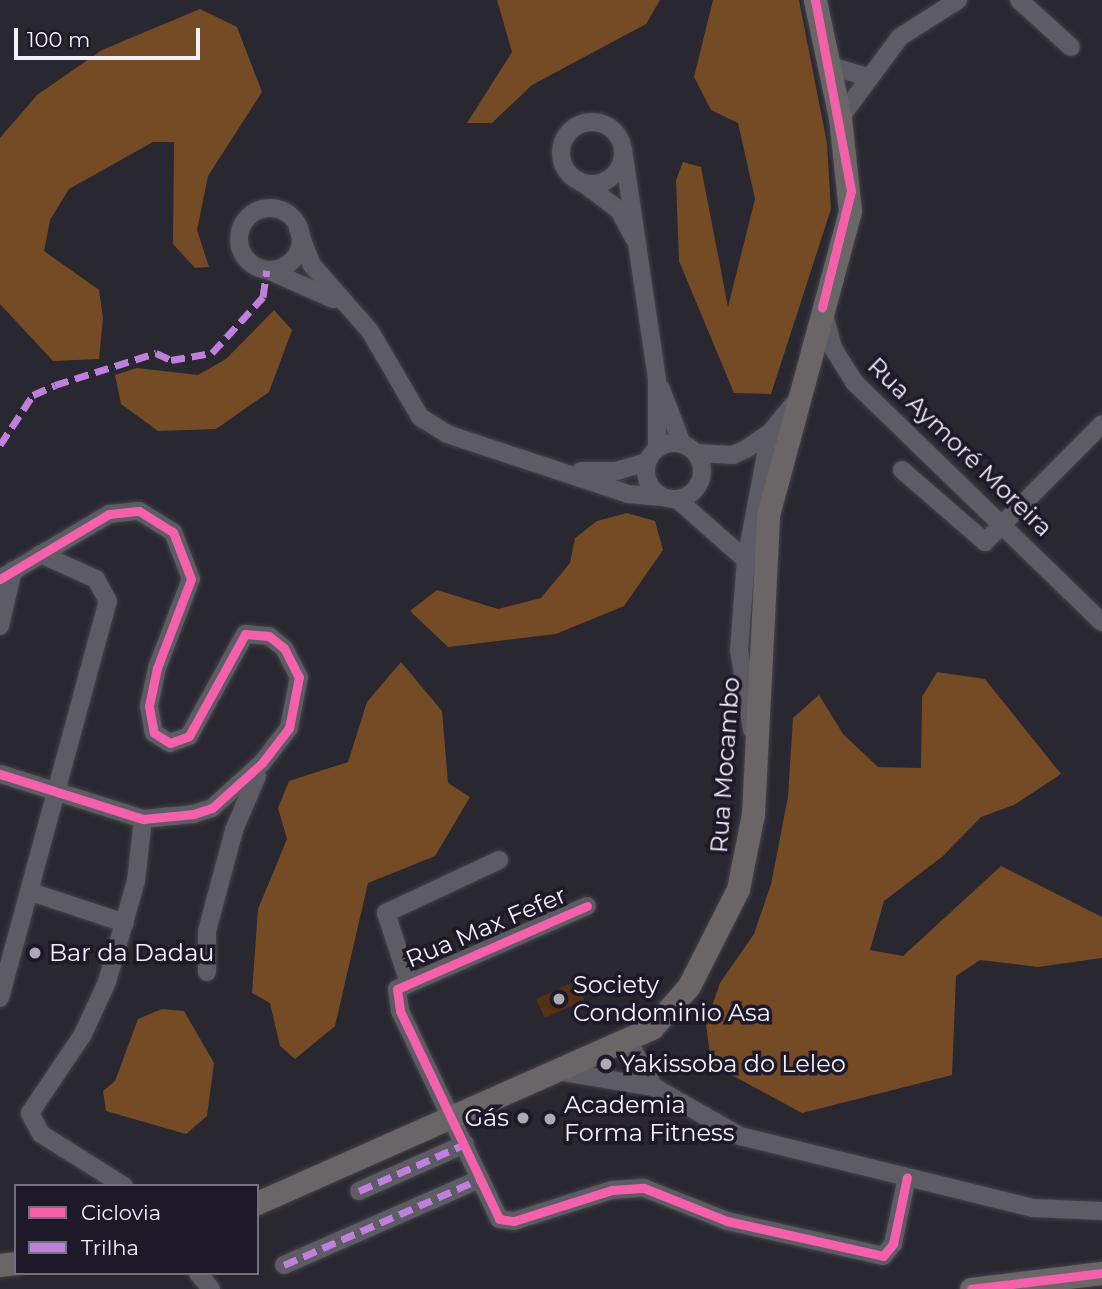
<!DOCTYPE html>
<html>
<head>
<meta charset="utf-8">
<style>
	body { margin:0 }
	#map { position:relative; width:1102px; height:1289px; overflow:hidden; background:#292730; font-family:Montserrat,sans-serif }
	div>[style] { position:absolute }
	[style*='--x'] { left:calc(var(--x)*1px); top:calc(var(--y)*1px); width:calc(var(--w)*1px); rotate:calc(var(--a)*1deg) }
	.green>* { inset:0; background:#523213; transform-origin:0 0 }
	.forest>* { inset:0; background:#744b25 }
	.roads { filter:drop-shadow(0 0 2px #434249) drop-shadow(0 0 2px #434249) }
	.minor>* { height:18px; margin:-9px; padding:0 9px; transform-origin:9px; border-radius:9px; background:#5d5b63 }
	.minor>.ring { margin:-9px; padding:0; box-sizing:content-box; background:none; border:18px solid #5d5b63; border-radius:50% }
	.major>* { height:23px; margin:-11.5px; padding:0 11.5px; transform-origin:11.5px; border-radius:11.5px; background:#6a6567 }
	.quiet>* { height:7px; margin-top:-3.5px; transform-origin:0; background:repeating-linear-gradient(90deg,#c07fdc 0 14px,transparent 0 21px) }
	.cycleway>* { height:9px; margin:-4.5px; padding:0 4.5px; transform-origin:4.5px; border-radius:4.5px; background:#f560ab }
	.dots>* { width:19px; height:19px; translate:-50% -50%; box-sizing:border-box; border:4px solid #1d1929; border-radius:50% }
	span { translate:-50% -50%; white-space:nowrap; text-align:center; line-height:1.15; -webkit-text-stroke:7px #1d1929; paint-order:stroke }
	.street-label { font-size:24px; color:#f4f1fd }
	.poi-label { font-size:24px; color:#f4f1fd }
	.left { translate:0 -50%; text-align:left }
	.right { translate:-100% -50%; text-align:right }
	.legend { position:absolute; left:14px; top:1184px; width:245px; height:91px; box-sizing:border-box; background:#1d1929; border:2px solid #736f7e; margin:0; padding:9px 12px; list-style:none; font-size:21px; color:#f4f1fd }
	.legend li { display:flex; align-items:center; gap:14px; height:35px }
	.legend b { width:35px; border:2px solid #736f7e }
	.scale { position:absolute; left:14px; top:28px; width:186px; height:32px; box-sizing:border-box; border:4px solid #f4f1fd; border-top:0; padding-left:9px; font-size:21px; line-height:24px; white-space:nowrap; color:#f4f1fd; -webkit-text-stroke:5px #1d1929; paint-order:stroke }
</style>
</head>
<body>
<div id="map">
	<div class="green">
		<i style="left:575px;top:981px;width:21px;height:43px;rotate:65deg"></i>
	</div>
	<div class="forest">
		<i style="clip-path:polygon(497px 0,660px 0,646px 24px,532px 85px,492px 123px,467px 123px,512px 52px)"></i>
		<i style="clip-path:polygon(713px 0,799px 0,827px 143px,831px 209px,771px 394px,734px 393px,679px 261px,676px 180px,683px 162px,701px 167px,728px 307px,755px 199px,738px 123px,711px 110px,694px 77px)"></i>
		<i style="clip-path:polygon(200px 9px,237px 27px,262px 92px,208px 176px,197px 230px,209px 267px,195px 268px,173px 244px,174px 142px,153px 142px,69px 189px,50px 220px,44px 251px,99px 290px,103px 318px,99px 359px,53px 361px,0 304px,0 138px,37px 95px,102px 50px)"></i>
		<i style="clip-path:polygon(274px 310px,292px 330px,269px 392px,216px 429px,158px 431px,121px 404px,115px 375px,137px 368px,198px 375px,226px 359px)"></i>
		<i style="clip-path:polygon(627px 513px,655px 521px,663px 550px,624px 606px,556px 634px,448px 647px,410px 611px,437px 590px,498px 609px,541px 598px,570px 563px,575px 538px,597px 521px)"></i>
		<i style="clip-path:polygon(401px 662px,442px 711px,448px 783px,470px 797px,435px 856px,368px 883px,335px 1026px,295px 1059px,280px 1046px,270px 1003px,252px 993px,258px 909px,287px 839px,278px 808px,289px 781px,348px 762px,367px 702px)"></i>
		<i style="clip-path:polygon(937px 672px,985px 679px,1061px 774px,1014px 805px,981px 817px,943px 856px,884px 901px,870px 950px,903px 956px,1001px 866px,1102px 917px,1102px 958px,1038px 967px,980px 960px,956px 976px,952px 1075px,802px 1113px,711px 1064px,706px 1024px,720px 983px,754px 934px,771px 884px,788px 797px,793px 718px,819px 695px,843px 734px,878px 767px,921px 768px,922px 697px)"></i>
		<i style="clip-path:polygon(162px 1009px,184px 1011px,214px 1063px,207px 1116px,186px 1134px,106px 1111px,103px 1091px,115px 1081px,138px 1019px)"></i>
	</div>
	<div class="roads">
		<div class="minor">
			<i style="--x:1019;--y:0;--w:70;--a:42.1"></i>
			<i style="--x:828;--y:65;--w:41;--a:17.1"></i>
			<i style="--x:840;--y:118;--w:101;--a:-53.5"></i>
			<i style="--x:900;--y:37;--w:69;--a:-32.5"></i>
			<i class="ring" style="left:561px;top:122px;width:44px;height:44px"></i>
			<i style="--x:623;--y:149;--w:232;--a:81.6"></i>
			<i style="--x:657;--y:379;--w:69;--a:90"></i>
			<i style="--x:583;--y:183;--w:45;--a:36.9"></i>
			<i style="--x:619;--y:210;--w:32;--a:62"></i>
			<i class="ring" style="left:239px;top:208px;width:44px;height:44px"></i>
			<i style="--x:298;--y:229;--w:39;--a:69"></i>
			<i style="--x:312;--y:265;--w:88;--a:48.7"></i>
			<i style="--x:370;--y:331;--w:99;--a:59.8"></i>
			<i style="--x:420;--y:417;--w:32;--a:32"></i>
			<i style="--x:447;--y:434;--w:191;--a:18.3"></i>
			<i style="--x:628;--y:494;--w:34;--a:5"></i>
			<i style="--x:270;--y:271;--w:69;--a:24"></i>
			<i style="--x:824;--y:314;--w:35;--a:75"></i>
			<i style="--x:833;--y:348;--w:40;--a:58"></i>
			<i style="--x:854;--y:382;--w:345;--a:44.1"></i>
			<i style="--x:661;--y:389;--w:59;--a:69.1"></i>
			<i class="ring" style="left:646px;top:443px;width:38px;height:38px"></i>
			<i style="--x:696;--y:453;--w:37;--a:3"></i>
			<i style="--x:733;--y:455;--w:14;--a:-25"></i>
			<i style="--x:746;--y:449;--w:29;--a:-34"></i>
			<i style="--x:770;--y:433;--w:41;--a:-50.9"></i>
			<i style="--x:902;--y:470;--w:110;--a:40.9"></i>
			<i style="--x:985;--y:542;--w:166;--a:-45.2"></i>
			<i style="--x:581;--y:471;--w:35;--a:0"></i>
			<i style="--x:616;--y:471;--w:32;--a:-16"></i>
			<i style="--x:678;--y:500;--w:91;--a:41.4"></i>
			<i style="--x:0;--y:579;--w:127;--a:-30.8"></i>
			<i style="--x:109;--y:514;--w:30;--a:-6"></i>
			<i style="--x:139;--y:511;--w:40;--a:32"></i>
			<i style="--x:173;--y:532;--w:50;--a:69"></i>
			<i style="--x:191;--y:579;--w:95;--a:110.9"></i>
			<i style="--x:157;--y:668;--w:39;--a:102"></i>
			<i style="--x:149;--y:706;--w:27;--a:80"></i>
			<i style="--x:154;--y:733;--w:19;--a:32"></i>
			<i style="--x:170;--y:743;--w:20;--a:-20"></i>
			<i style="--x:189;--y:736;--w:116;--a:-61.2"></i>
			<i style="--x:245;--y:634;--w:24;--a:5"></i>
			<i style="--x:269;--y:636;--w:19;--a:39"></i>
			<i style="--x:284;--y:648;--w:33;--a:63"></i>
			<i style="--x:299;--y:677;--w:52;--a:101.1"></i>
			<i style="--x:289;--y:728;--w:44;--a:127.6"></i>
			<i style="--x:262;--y:763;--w:67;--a:138"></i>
			<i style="--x:212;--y:808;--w:19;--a:162"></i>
			<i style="--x:194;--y:814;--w:51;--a:174.4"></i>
			<i style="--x:143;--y:819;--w:150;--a:-162.5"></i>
			<i style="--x:0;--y:626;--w:57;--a:-76.9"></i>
			<i style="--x:752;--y:730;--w:81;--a:-99.2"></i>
			<i style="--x:739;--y:650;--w:90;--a:-85.6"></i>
			<i style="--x:746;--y:560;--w:129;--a:-79.3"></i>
			<i style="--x:31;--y:892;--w:99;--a:18.3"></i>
			<i style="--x:587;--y:906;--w:207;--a:156.4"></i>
			<i style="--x:397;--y:989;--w:22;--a:82"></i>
			<i style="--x:400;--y:1011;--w:230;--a:64.5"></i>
			<i style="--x:499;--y:1219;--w:15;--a:8"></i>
			<i style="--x:514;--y:1221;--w:103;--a:-17.6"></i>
			<i style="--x:612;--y:1190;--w:32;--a:-4"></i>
			<i style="--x:644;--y:1188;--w:89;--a:21.7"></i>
			<i style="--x:727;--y:1221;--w:160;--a:12.6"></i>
			<i style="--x:883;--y:1256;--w:16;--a:-50"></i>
			<i style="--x:893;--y:1244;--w:68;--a:-78.2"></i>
			<i style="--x:207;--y:972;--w:41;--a:-90"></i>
			<i style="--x:207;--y:931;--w:105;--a:-75"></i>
			<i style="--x:234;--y:830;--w:59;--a:-66.9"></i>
			<i style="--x:408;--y:980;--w:71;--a:-108.2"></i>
			<i style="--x:386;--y:913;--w:125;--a:-25.1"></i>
			<i style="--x:0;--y:998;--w:411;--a:-74.8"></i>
			<i style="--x:108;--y:601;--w:25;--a:-119"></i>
			<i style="--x:96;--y:579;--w:61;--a:-155.9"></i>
			<i style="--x:629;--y:1043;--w:51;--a:60.4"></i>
			<i style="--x:654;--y:1087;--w:99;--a:29.7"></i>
			<i style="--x:740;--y:1136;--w:302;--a:13.8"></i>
			<i style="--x:1033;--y:1208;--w:69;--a:2.5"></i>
			<i style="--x:563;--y:1072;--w:92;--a:9.4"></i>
			<i style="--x:124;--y:1186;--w:98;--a:-147.9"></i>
			<i style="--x:41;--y:1134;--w:24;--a:-118"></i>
			<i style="--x:30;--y:1113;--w:95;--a:-56.1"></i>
			<i style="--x:83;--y:1034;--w:57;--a:-65.2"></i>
			<i style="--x:107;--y:982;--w:105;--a:-74"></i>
			<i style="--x:136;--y:881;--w:62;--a:-83.6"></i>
			<i style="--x:359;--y:1191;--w:116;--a:-23.9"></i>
			<i style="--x:284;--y:1265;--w:214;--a:-23.7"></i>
			<i style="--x:198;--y:1273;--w:21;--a:51"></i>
		</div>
		<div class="major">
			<i style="--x:257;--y:1203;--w:432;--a:-23.9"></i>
			<i style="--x:652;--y:1028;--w:56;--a:-48.6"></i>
			<i style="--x:689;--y:986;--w:109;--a:-63.2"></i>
			<i style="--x:738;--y:889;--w:76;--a:-78.7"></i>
			<i style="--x:753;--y:814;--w:299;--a:-87.1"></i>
			<i style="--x:768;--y:515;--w:315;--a:-74.9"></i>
			<i style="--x:850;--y:211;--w:94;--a:-96.1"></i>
			<i style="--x:840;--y:118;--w:121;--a:-102"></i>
			<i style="--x:0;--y:1265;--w:16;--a:-7"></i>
			<i style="--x:971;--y:1289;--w:132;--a:-7"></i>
		</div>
	</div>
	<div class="quiet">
		<i style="--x:0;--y:445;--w:60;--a:-56.6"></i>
		<i style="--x:33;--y:395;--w:24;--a:-24"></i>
		<i style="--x:55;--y:385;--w:106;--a:-17.6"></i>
		<i style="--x:156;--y:353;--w:17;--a:25"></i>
		<i style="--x:171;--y:360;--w:42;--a:-9.7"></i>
		<i style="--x:212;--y:353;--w:76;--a:-47.7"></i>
		<i style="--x:263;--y:297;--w:27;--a:-82"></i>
		<i style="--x:359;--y:1191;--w:116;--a:-23.9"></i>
		<i style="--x:284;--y:1265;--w:214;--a:-23.7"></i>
	</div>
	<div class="cycleway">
		<i style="--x:815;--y:0;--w:194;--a:79.3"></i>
		<i style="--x:851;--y:191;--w:120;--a:104"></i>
		<i style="--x:0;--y:579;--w:127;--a:-30.8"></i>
		<i style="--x:109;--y:514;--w:30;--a:-6"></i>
		<i style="--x:139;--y:511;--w:40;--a:32"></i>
		<i style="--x:173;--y:532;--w:50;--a:69"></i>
		<i style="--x:191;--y:579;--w:95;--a:110.9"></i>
		<i style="--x:157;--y:668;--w:39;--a:102"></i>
		<i style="--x:149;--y:706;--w:27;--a:80"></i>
		<i style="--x:154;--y:733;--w:19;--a:32"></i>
		<i style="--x:170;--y:743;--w:20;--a:-20"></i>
		<i style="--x:189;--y:736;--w:116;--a:-61.2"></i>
		<i style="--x:245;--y:634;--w:24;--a:5"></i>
		<i style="--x:269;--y:636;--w:19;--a:39"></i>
		<i style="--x:284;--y:648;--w:33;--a:63"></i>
		<i style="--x:299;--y:677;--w:52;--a:101.1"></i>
		<i style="--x:289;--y:728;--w:44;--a:127.6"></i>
		<i style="--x:262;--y:763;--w:67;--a:138"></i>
		<i style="--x:212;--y:808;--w:19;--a:162"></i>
		<i style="--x:194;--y:814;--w:51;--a:174.4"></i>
		<i style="--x:143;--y:819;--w:150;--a:-162.5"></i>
		<i style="--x:587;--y:906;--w:207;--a:156.4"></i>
		<i style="--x:397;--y:989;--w:22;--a:82"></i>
		<i style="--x:400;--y:1011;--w:230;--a:64.5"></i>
		<i style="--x:499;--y:1219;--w:15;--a:8"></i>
		<i style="--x:514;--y:1221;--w:103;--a:-17.6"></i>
		<i style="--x:612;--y:1190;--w:32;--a:-4"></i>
		<i style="--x:644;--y:1188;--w:89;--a:21.7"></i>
		<i style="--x:727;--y:1221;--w:160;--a:12.6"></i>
		<i style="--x:883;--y:1256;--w:16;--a:-50"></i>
		<i style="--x:893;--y:1244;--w:68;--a:-78.2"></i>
		<i style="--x:971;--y:1289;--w:132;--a:-7"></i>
	</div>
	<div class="dots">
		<i style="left:35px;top:953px;background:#adaab5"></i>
		<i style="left:559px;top:999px;background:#adaab5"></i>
		<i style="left:606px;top:1064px;background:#adaab5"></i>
		<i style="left:523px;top:1118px;background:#adaab5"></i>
		<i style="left:550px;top:1119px;background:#adaab5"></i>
	</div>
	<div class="street-label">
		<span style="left:960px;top:447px;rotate:44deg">Rua Aymoré Moreira</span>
		<span style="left:725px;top:765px;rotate:-86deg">Rua Mocambo</span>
		<span style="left:486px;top:927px;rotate:-23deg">Rua Max Fefer</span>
	</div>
	<div class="poi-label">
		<span class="left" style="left:49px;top:953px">Bar da Dadau</span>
		<span class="left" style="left:573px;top:999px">Society<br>Condominio Asa</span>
		<span class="left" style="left:620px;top:1064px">Yakissoba do Leleo</span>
		<span class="left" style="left:564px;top:1119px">Academia<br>Forma Fitness</span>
		<span class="right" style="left:509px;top:1118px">Gás</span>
	</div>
	<ul class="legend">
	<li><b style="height:9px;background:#f560ab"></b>Ciclovia</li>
	<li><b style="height:9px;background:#c07fdc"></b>Trilha</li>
	</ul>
	<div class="scale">100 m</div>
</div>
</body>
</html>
